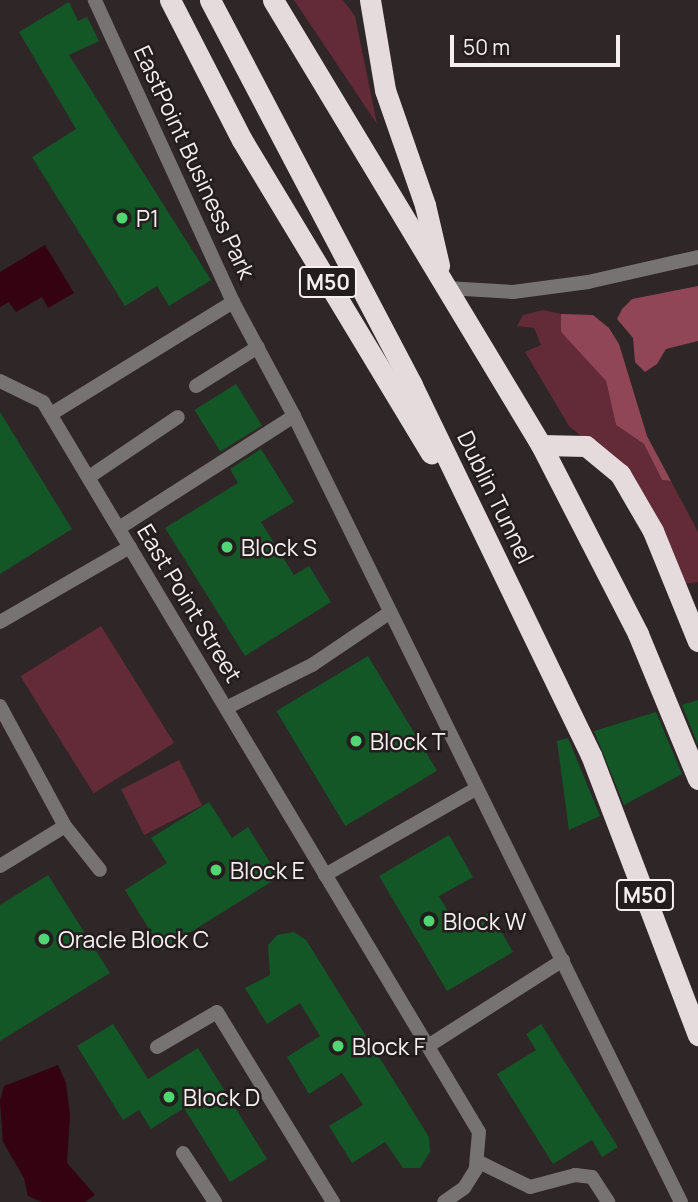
<!DOCTYPE html>
<html>
<head>
<meta charset="utf-8">
<style>
	body { margin:0 }
	#map { position:relative; width:698px; height:1202px; overflow:hidden; background:#2e2627; font-family:Manrope,sans-serif }
	div>[style] { position:absolute }
	[style*='--x'] { left:calc(var(--x)*1px); top:calc(var(--y)*1px); width:calc(var(--w)*1px); rotate:calc(var(--a)*1deg) }
	.green>* { inset:0; background:#632a37; transform-origin:0 0 }
	.forest>* { inset:0; background:#904656 }
	.water>* { inset:0; background:#340211 }
	.building>* { inset:0; background:#145727; transform-origin:0 0 }
	.service>* { height:14px; margin:-7px; padding:0 7px; transform-origin:7px; border-radius:7px; background:#777373 }
	.motorway>* { height:21px; margin:-10.5px; padding:0 10.5px; transform-origin:10.5px; border-radius:10.5px; background:#e6dbdc }
	.dots>* { width:19px; height:19px; translate:-50% -50%; box-sizing:border-box; border:4px solid #241d1e; border-radius:50% }
	span { translate:-50% -50%; white-space:nowrap; text-align:center; line-height:1.15; -webkit-text-stroke:5px #241d1e; paint-order:stroke }
	.shield-label span { padding:2px 5px; background:#241d1e; border:2px solid; border-radius:5px; -webkit-text-stroke-width:0 }
	.shield-label { font-size:21px; color:#f5eff0; font-weight:700 }
	.street-label { font-size:23px; color:#f5eff0 }
	.poi-label { font-size:23px; color:#f5eff0 }
	.left { translate:0 -50%; text-align:left }
	.scale { position:absolute; left:450px; top:35px; width:170px; height:32px; box-sizing:border-box; border:4px solid #f5eff0; border-top:0; padding-left:9px; font-size:21px; line-height:24px; white-space:nowrap; color:#f5eff0; -webkit-text-stroke:5px #241d1e; paint-order:stroke }
</style>
</head>
<body>
<div id="map">
	<div class="green">
		<i style="clip-path:polygon(294px 0,343px 0,355px 16px,377px 124px)"></i>
		<i style="clip-path:polygon(543px 310px,561px 314px,561px 332px,606px 381px,616px 425px,644px 444px,662px 480px,671px 481px,698px 532px,698px 582px,683px 584px,605px 456px,569px 426px,525px 352px,541px 345px,534px 328px,517px 326px,523px 315px)"></i>
		<i style="left:101px;top:626px;width:138px;height:95px;rotate:58deg"></i>
		<i style="left:179px;top:760px;width:51px;height:65px;rotate:63deg"></i>
	</div>
	<div class="forest">
		<i style="clip-path:polygon(698px 286px,698px 341px,666px 349px,657px 364px,645px 372px,635px 362px,633px 338px,617px 319px,622px 309px,632px 299px)"></i>
		<i style="clip-path:polygon(561px 314px,593px 315px,609px 328px,619px 344px,647px 436px,671px 481px,662px 480px,644px 444px,616px 425px,606px 381px,561px 332px)"></i>
	</div>
	<div class="water">
		<i style="clip-path:polygon(45px 245px,74px 293px,48px 308px,42px 297px,16px 312px,9px 302px,0 307px,0 272px)"></i>
		<i style="clip-path:polygon(58px 1065px,66px 1083px,70px 1115px,67px 1163px,95px 1195px,85px 1202px,42px 1202px,28px 1196px,24px 1178px,3px 1142px,0 1101px,4px 1086px)"></i>
	</div>
	<div class="building">
		<i style="clip-path:polygon(69px 2px,78px 21px,87px 17px,99px 41px,69px 55px,211px 280px,169px 306px,157px 286px,125px 306px,32px 157px,76px 129px,19px 32px)"></i>
		<i style="left:236px;top:384px;width:49px;height:49px;rotate:58deg"></i>
		<i style="clip-path:polygon(0 412px,72px 529px,0 574px)"></i>
		<i style="clip-path:polygon(261px 449px,294px 502px,261px 522px,294px 575px,309px 566px,331px 602px,245px 656px,165px 528px,238px 483px,230px 469px)"></i>
		<i style="left:368px;top:656px;width:134px;height:107px;rotate:59deg"></i>
		<i style="clip-path:polygon(698px 700px,698px 745px,682px 705px)"></i>
		<i style="clip-path:polygon(656px 712px,682px 774px,624px 805px,594px 731px)"></i>
		<i style="clip-path:polygon(568px 738px,600px 816px,569px 830px,557px 741px)"></i>
		<i style="clip-path:polygon(209px 802px,232px 838px,248px 827px,279px 877px,162px 950px,125px 890px,167px 863px,151px 838px)"></i>
		<i style="clip-path:polygon(449px 835px,473px 877px,439px 896px,459px 930px,490px 912px,513px 952px,447px 991px,379px 876px)"></i>
		<i style="clip-path:polygon(48px 875px,110px 973px,0 1041px,0 905px)"></i>
		<i style="clip-path:polygon(294px 932px,306px 940px,429px 1137px,430px 1152px,420px 1168px,403px 1168px,385px 1142px,352px 1163px,329px 1126px,363px 1105px,342px 1073px,309px 1094px,287px 1057px,320px 1036px,300px 1003px,267px 1024px,245px 988px,270px 975px,268px 945px,277px 935px)"></i>
		<i style="clip-path:polygon(113px 1024px,148px 1079px,198px 1048px,267px 1159px,230px 1182px,184px 1108px,151px 1129px,139px 1110px,123px 1120px,77px 1046px)"></i>
		<i style="clip-path:polygon(541px 1024px,618px 1147px,602px 1157px,592px 1140px,553px 1164px,497px 1074px,536px 1050px,526px 1034px)"></i>
	</div>
	<div class="service">
		<i style="--x:447;--y:288;--w:66;--a:3.5"></i>
		<i style="--x:513;--y:292;--w:76;--a:-7.6"></i>
		<i style="--x:588;--y:282;--w:113;--a:-12.8"></i>
		<i style="--x:233;--y:302;--w:129;--a:61.8"></i>
		<i style="--x:294;--y:416;--w:876;--a:63.79"></i>
		<i style="--x:0;--y:381;--w:48;--a:26"></i>
		<i style="--x:43;--y:402;--w:850;--a:59.15"></i>
		<i style="--x:479;--y:1132;--w:37;--a:95"></i>
		<i style="--x:476;--y:1169;--w:22;--a:122"></i>
		<i style="--x:464;--y:1188;--w:24;--a:145"></i>
		<i style="--x:196;--y:386;--w:73;--a:-32.2"></i>
		<i style="--x:51;--y:414;--w:214;--a:-31.6"></i>
		<i style="--x:233;--y:302;--w:332;--a:-114.6"></i>
		<i style="--x:89;--y:477;--w:107;--a:-34"></i>
		<i style="--x:119;--y:528;--w:208;--a:-32.6"></i>
		<i style="--x:0;--y:622;--w:150;--a:-30"></i>
		<i style="--x:0;--y:706;--w:136;--a:61.6"></i>
		<i style="--x:65;--y:826;--w:56;--a:51.5"></i>
		<i style="--x:226;--y:708;--w:96;--a:-26.6"></i>
		<i style="--x:312;--y:665;--w:93;--a:-34"></i>
		<i style="--x:0;--y:866;--w:76;--a:-31.6"></i>
		<i style="--x:325;--y:875;--w:174;--a:-29.7"></i>
		<i style="--x:428;--y:1046;--w:160;--a:-32.5"></i>
		<i style="--x:157;--y:1047;--w:69;--a:-30.3"></i>
		<i style="--x:217;--y:1012;--w:223;--a:58.6"></i>
		<i style="--x:183;--y:1153;--w:59;--a:56.9"></i>
		<i style="--x:479;--y:1162;--w:57;--a:26.1"></i>
		<i style="--x:530;--y:1187;--w:47;--a:-14.9"></i>
		<i style="--x:575;--y:1175;--w:17;--a:7"></i>
		<i style="--x:592;--y:1177;--w:30;--a:57"></i>
	</div>
	<div class="motorway">
		<i style="--x:170;--y:0;--w:157;--a:62.8"></i>
		<i style="--x:242;--y:140;--w:366;--a:58.9"></i>
		<i style="--x:210;--y:0;--w:435;--a:62.3"></i>
		<i style="--x:412;--y:385;--w:411;--a:64.2"></i>
		<i style="--x:591;--y:755;--w:300;--a:69.1"></i>
		<i style="--x:273;--y:0;--w:519;--a:58.94"></i>
		<i style="--x:541;--y:445;--w:212;--a:62.8"></i>
		<i style="--x:638;--y:634;--w:157;--a:67.5"></i>
		<i style="--x:370;--y:0;--w:91;--a:80.5"></i>
		<i style="--x:385;--y:90;--w:122;--a:70.8"></i>
		<i style="--x:425;--y:205;--w:62;--a:76.9"></i>
		<i style="--x:541;--y:445;--w:45;--a:1.3"></i>
		<i style="--x:586;--y:446;--w:44;--a:39.5"></i>
		<i style="--x:620;--y:474;--w:66;--a:59.9"></i>
		<i style="--x:653;--y:531;--w:119;--a:67.8"></i>
	</div>
	<div class="dots">
		<i style="left:122px;top:218px;background:#52d673"></i>
		<i style="left:227px;top:547px;background:#52d673"></i>
		<i style="left:356px;top:741px;background:#52d673"></i>
		<i style="left:216px;top:870px;background:#52d673"></i>
		<i style="left:429px;top:921px;background:#52d673"></i>
		<i style="left:44px;top:939px;background:#52d673"></i>
		<i style="left:338px;top:1046px;background:#52d673"></i>
		<i style="left:169px;top:1097px;background:#52d673"></i>
	</div>
	<div class="shield-label">
		<span style="left:328px;top:282px">M50</span>
		<span style="left:645px;top:895px">M50</span>
	</div>
	<div class="street-label">
		<span style="left:195px;top:162px;rotate:65deg">EastPoint Business Park</span>
		<span style="left:496px;top:497px;rotate:64deg">Dublin Tunnel</span>
		<span style="left:190px;top:603px;rotate:59deg">East Point Street</span>
	</div>
	<div class="poi-label">
		<span class="left" style="left:136px;top:218px">P1</span>
		<span class="left" style="left:241px;top:547px">Block S</span>
		<span class="left" style="left:370px;top:741px">Block T</span>
		<span class="left" style="left:230px;top:870px">Block E</span>
		<span class="left" style="left:443px;top:921px">Block W</span>
		<span class="left" style="left:58px;top:939px">Oracle Block C</span>
		<span class="left" style="left:352px;top:1046px">Block F</span>
		<span class="left" style="left:183px;top:1097px">Block D</span>
	</div>
	<div class="scale">50 m</div>
</div>
</body>
</html>
